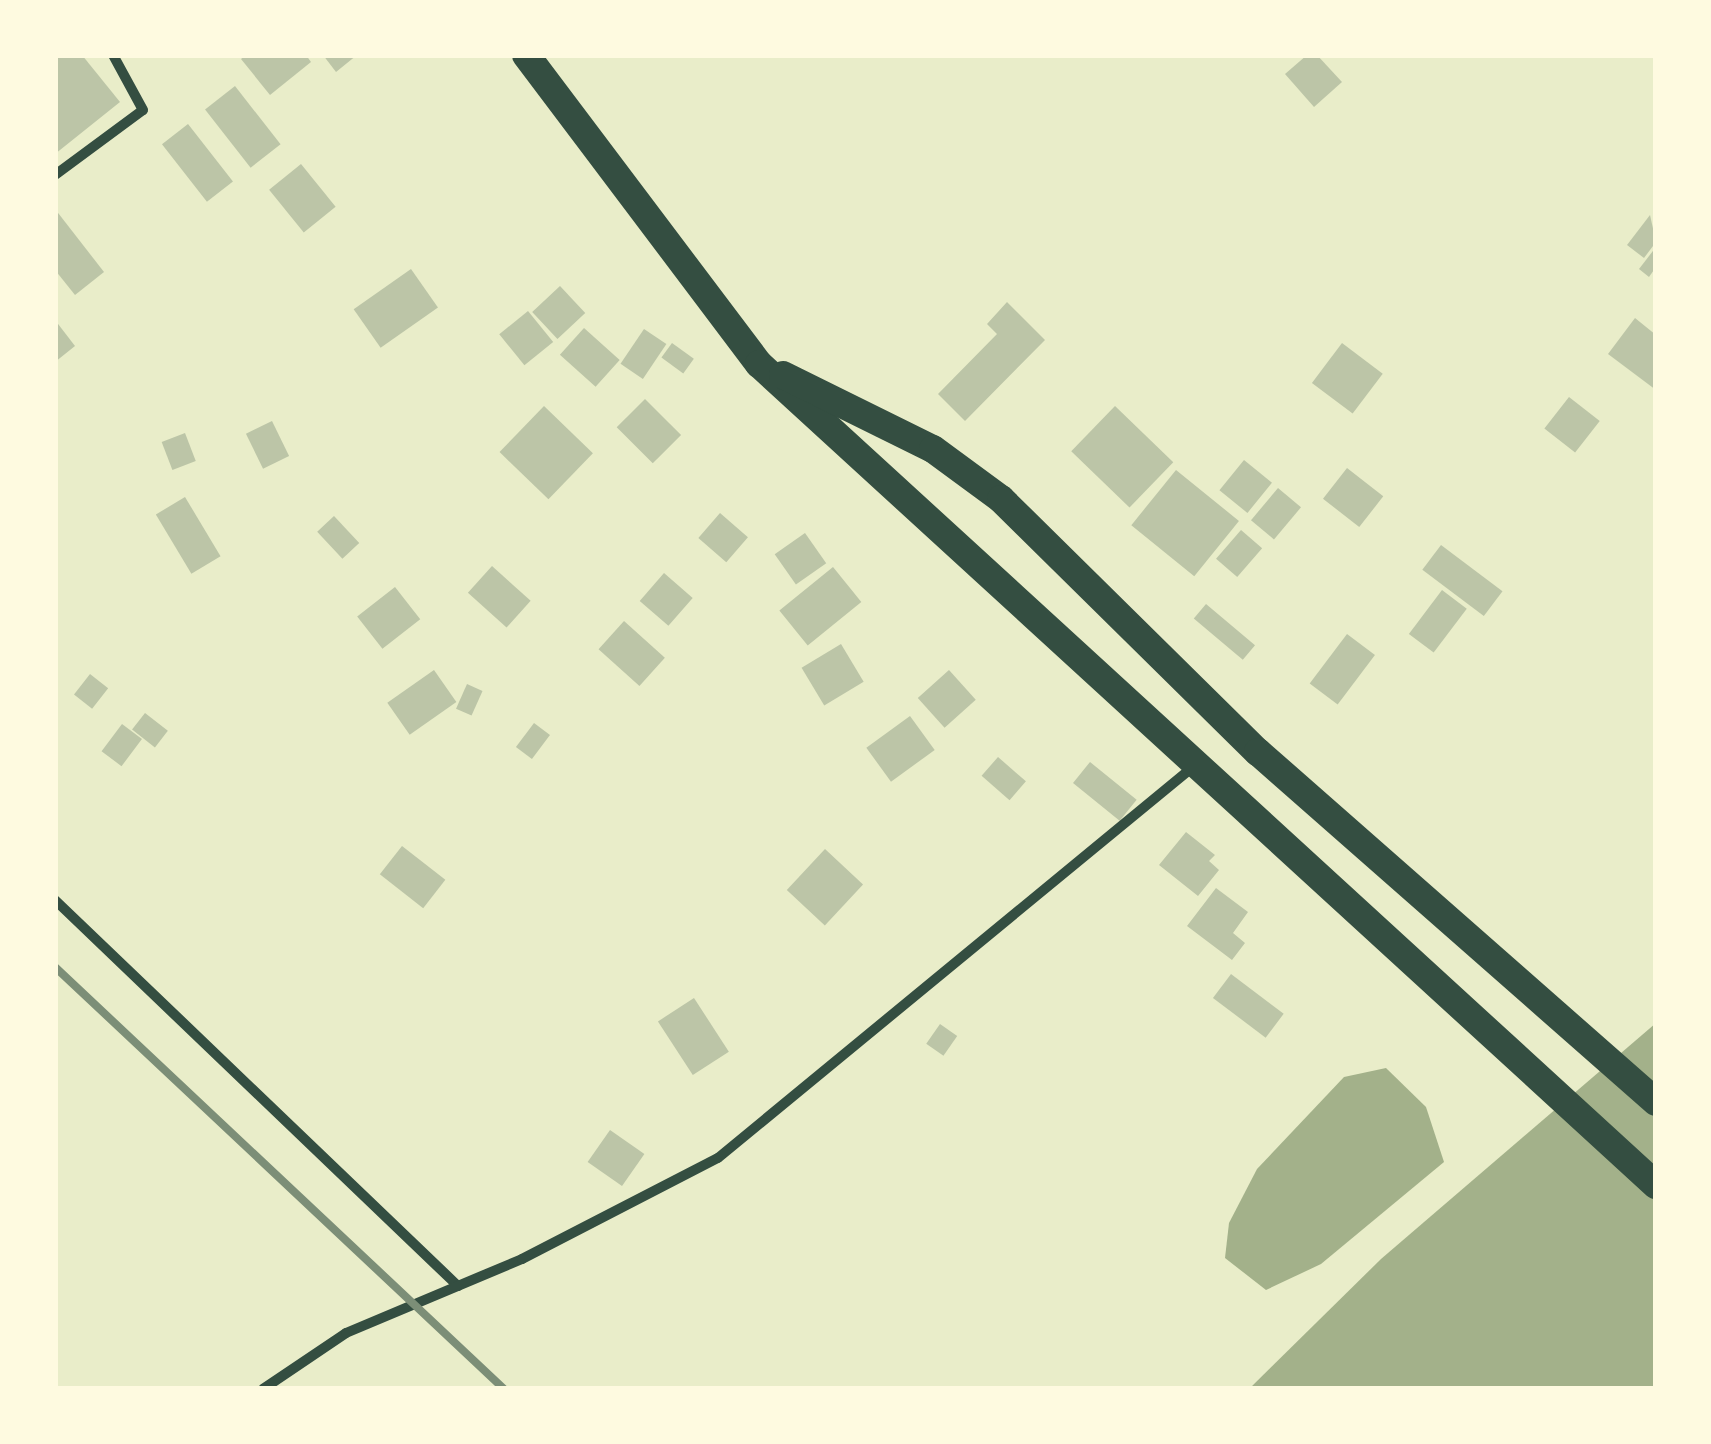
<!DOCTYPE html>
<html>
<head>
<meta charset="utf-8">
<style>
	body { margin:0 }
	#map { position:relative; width:1711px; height:1444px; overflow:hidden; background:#e9edc9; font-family:"Noto Sans",sans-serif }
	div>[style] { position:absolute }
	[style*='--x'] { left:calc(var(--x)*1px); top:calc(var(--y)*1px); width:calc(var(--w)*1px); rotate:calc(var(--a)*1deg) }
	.water>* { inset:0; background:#a3b18a }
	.building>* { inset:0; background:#bcc5a7; transform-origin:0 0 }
	.minor>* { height:10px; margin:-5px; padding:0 5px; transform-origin:5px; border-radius:5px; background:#344e41 }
	.trunk>* { height:28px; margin:-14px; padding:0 14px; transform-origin:14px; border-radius:14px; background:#344e41 }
	.rail>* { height:8px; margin:-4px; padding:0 4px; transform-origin:4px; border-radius:4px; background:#7c8e77 }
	span { translate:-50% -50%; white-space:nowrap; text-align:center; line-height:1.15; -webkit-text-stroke:9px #fefae0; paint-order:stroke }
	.frame { position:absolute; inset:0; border:58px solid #fefae0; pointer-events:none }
</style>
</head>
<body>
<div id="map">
	<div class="water">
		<i style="clip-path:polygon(1656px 1023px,1656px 1389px,1249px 1389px,1381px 1259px)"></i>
		<i style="clip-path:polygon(1386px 1068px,1426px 1107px,1444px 1162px,1321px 1264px,1266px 1290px,1225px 1258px,1229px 1223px,1257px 1169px,1344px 1077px)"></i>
	</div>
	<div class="building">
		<i style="clip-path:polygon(55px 55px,82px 55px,120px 102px,55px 154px)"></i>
		<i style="clip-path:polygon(246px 55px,306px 55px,311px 62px,270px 95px,241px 59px)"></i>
		<i style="clip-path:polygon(323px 55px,357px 55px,336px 72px)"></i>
		<i style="clip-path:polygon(1307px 55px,1317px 55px,1342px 82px,1314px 107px,1285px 74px)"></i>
		<i style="left:235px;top:86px;width:74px;height:38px;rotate:52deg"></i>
		<i style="left:188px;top:124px;width:73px;height:33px;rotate:52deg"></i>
		<i style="left:301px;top:164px;width:55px;height:41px;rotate:51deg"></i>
		<i style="clip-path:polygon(55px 209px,104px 272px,75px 295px,55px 270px)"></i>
		<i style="clip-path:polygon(1650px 215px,1656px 242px,1644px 258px,1627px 245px)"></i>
		<i style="clip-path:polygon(1656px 247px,1656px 267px,1649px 277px,1639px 269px)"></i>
		<i style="left:411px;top:269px;width:47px;height:70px;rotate:55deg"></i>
		<i style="left:560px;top:286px;width:37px;height:38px;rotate:47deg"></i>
		<i style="clip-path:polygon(1007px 302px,1045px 340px,965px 421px,938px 394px,997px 334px,987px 324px)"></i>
		<i style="left:528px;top:311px;width:40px;height:37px;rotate:51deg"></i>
		<i style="clip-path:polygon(1635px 318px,1656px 335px,1656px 390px,1608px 354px)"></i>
		<i style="clip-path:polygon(55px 320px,75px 346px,55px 362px)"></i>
		<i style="left:584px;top:328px;width:48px;height:36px;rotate:42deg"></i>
		<i style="left:644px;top:329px;width:27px;height:42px;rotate:34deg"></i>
		<i style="left:672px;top:343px;width:27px;height:18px;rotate:36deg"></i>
		<i style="left:1342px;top:343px;width:51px;height:50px;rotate:37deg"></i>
		<i style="left:1569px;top:397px;width:39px;height:40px;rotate:38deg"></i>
		<i style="left:645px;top:399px;width:51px;height:40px;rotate:45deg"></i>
		<i style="left:544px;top:406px;width:68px;height:64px;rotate:44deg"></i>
		<i style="left:1115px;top:406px;width:81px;height:63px;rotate:44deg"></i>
		<i style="left:272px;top:421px;width:39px;height:29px;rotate:64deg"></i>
		<i style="left:185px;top:433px;width:30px;height:25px;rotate:69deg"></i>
		<i style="left:1244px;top:460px;width:36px;height:39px;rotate:39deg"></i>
		<i style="left:1347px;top:468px;width:46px;height:39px;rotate:38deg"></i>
		<i style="left:1176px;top:470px;width:81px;height:71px;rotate:39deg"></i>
		<i style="left:1278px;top:488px;width:30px;height:42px;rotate:40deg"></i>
		<i style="left:185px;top:497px;width:69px;height:34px;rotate:59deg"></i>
		<i style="left:720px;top:513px;width:37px;height:33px;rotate:41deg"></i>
		<i style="left:334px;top:516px;width:37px;height:23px;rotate:47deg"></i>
		<i style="left:1241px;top:530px;width:28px;height:38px;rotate:41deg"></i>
		<i style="left:805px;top:533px;width:37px;height:37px;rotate:55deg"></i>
		<i style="left:1441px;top:545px;width:77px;height:31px;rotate:37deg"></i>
		<i style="left:492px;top:566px;width:52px;height:36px;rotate:42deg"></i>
		<i style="left:833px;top:567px;width:45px;height:69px;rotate:51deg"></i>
		<i style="left:664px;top:573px;width:38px;height:37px;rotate:41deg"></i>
		<i style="left:395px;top:587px;width:41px;height:48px;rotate:52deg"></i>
		<i style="left:1442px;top:590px;width:31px;height:55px;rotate:37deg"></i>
		<i style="left:1206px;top:604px;width:64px;height:19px;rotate:40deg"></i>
		<i style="left:624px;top:621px;width:55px;height:38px;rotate:42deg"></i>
		<i style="left:1347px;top:634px;width:35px;height:62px;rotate:37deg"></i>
		<i style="left:841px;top:644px;width:44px;height:46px;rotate:59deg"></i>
		<i style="left:434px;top:670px;width:39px;height:57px;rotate:55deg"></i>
		<i style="left:949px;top:670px;width:40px;height:42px;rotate:48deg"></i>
		<i style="left:90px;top:674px;width:23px;height:26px;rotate:38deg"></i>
		<i style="left:467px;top:684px;width:17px;height:27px;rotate:24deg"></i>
		<i style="left:145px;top:713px;width:29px;height:21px;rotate:38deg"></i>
		<i style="left:910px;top:716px;width:42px;height:54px;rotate:54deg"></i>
		<i style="left:534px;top:723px;width:20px;height:30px;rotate:37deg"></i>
		<i style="left:122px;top:724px;width:25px;height:34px;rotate:37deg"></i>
		<i style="left:998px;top:757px;width:37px;height:25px;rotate:41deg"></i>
		<i style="left:1090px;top:762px;width:60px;height:27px;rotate:39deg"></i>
		<i style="clip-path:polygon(1186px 832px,1215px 855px,1209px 861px,1219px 870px,1198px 896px,1159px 865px)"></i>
		<i style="left:402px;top:846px;width:55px;height:36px;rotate:38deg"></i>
		<i style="left:825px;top:849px;width:52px;height:56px;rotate:43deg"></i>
		<i style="clip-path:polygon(1216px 888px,1248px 912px,1233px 933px,1245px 943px,1232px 960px,1187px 926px)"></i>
		<i style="left:1231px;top:974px;width:66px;height:30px;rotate:37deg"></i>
		<i style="left:694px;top:998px;width:64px;height:43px;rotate:57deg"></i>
		<i style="left:940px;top:1024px;width:21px;height:24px;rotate:35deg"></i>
		<i style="left:610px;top:1130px;width:42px;height:39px;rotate:35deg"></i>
	</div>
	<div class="minor">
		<i style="--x:55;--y:175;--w:109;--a:-36.5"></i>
		<i style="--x:143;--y:110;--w:63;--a:-118.6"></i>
		<i style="--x:55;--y:900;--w:558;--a:43.77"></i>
		<i style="--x:263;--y:1389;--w:100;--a:-34"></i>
		<i style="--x:346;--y:1333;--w:191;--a:-22.8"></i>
		<i style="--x:522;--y:1259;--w:220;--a:-27.3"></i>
		<i style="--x:718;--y:1158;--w:617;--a:-39.47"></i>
	</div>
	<div class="trunk">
		<i style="--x:526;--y:55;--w:387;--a:53"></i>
		<i style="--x:759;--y:364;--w:1216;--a:42.47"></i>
		<i style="--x:783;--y:375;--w:167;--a:26.3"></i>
		<i style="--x:933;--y:449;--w:84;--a:36.3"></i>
		<i style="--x:1001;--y:499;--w:361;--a:44.6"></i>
		<i style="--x:1258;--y:752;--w:530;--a:41.33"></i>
	</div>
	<div class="rail">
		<i style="--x:55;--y:967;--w:616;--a:43.22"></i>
	</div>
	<div class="frame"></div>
</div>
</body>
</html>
